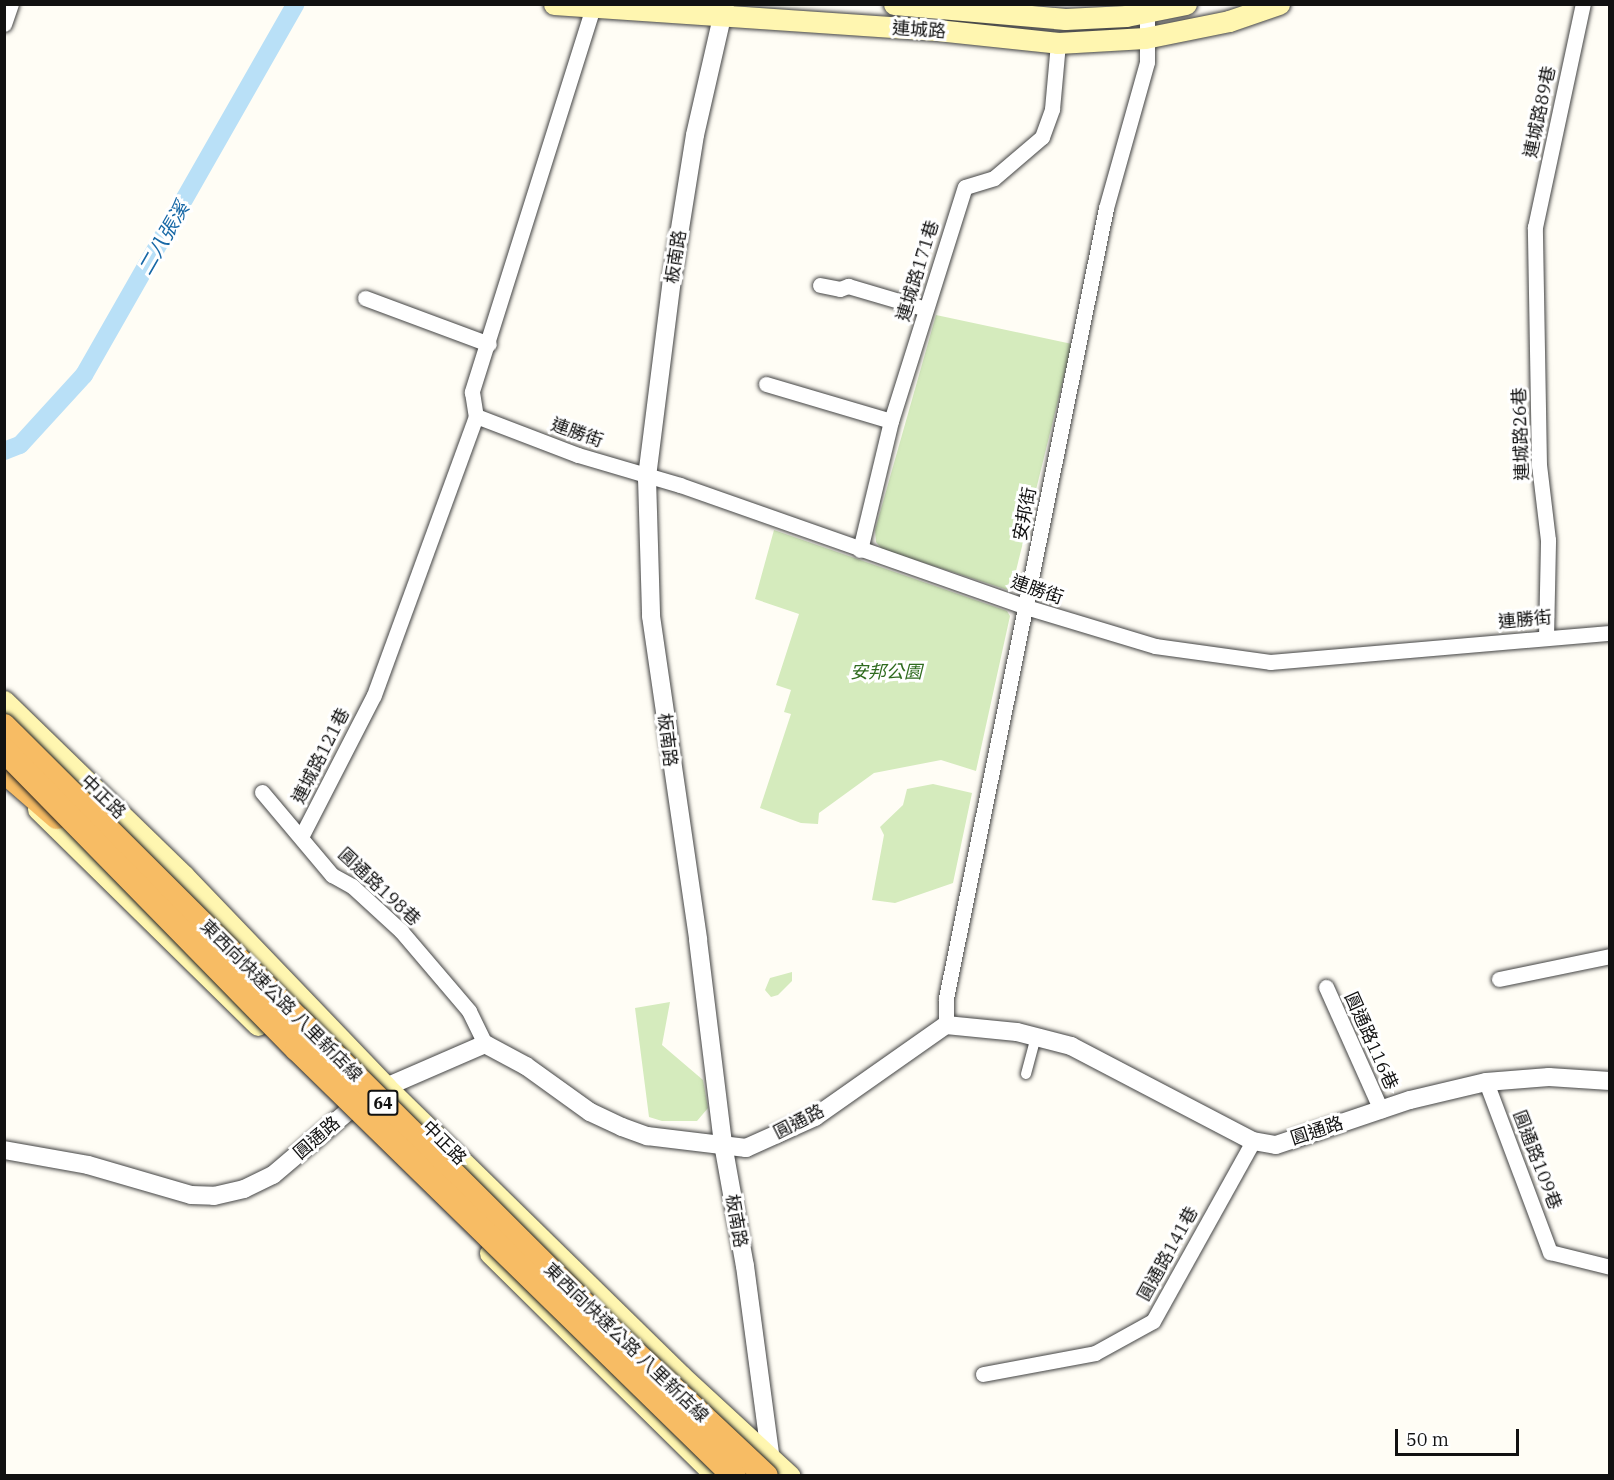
<!DOCTYPE html>
<meta charset="utf-8">
<style>
body{margin:0}
#map{position:relative;width:1614px;height:1480px;overflow:hidden;background:#fffdf5;font-family:"IBM Plex Serif","Noto Sans TC",serif}
div>[style]{position:absolute}
.green>*{inset:0;background:#d5ebbd}
.canal>*{height:18px;margin:-9px;padding:0 9px;transform-origin:9px;border-radius:9px;background:#b9e0f7}
.roads{filter:drop-shadow(0 0 2px #444) drop-shadow(0 0 2px #444)}
.pedestrian>*{height:10px;margin:-5px;padding:0 5px;transform-origin:5px;border-radius:5px;background:#fff}
.minor>*{height:15px;margin:-7.5px;padding:0 7.5px;transform-origin:7.5px;border-radius:7.5px;background:#fff}
.tertiary>*{height:18px;margin:-9px;padding:0 9px;transform-origin:9px;border-radius:9px;background:#fff}
.secondary>*{height:21px;margin:-10.5px;padding:0 10.5px;transform-origin:10.5px;border-radius:10.5px;background:#fff6b0}
.trunk>*{height:24px;margin:-12px;padding:0 12px;transform-origin:12px;border-radius:12px;background:#f7bc64}
.bridges{filter:drop-shadow(0 0 2px #222) drop-shadow(0 0 2px #222)}
.trunk-bridge>*{height:24px;margin:-12px;padding:0 12px;transform-origin:12px;border-radius:12px;background:#f7bc64}
span{translate:-50% -50%;white-space:nowrap;text-align:center;line-height:1.15;-webkit-text-stroke:6px #fff;paint-order:stroke}
.shield-label span{padding:2px 4px;background:#fff;border:2px solid;border-radius:4px;-webkit-text-stroke-width:0}
.shield-label{font-size:16px;color:#111;font-weight:700}
.street-label{font-size:18px;color:#111}
.park-label{font-size:18px;color:#2f6b1f;font-style:italic}
.water-label{font-size:20px;color:#1768a6;font-style:italic}
.frame{position:absolute;inset:0;border:6px solid #111;pointer-events:none}
.scale{position:absolute;left:1395px;top:1429px;width:124px;height:27px;box-sizing:border-box;border:3px solid #111;border-top:0;padding-left:8px;font-size:18px;line-height:21px;white-space:nowrap;color:#111;-webkit-text-stroke:4px #fff;paint-order:stroke}
</style>
<div id="map">
<div class="green">
<i style="clip-path:polygon(936px 315px,1072px 344px,1011px 591px,882px 549px,876px 542px,875px 530px)"></i>
<i style="clip-path:polygon(774px 530px,1007px 611px,1010px 616px,976px 771px,941px 760px,874px 773px,819px 813px,818px 824px,801px 823px,760px 808px,791px 714px,784px 712px,791px 690px,776px 685px,799px 614px,755px 599px)"></i>
<i style="clip-path:polygon(933px 784px,972px 793px,953px 883px,895px 903px,872px 900px,884px 835px,880px 827px,903px 805px,907px 789px)"></i>
<i style="clip-path:polygon(792px 972px,792px 981px,778px 995px,771px 997px,765px 990px,770px 978px)"></i>
<i style="clip-path:polygon(670px 1002px,662px 1045px,703px 1080px,708px 1108px,697px 1121px,662px 1121px,649px 1117px,635px 1008px)"></i>
</div>
<div class="canal">
<i style="left:4px;top:451px;width:17px;rotate:-21deg"></i>
<i style="left:20px;top:445px;width:95px;rotate:-47.6deg"></i>
<i style="left:84px;top:375px;width:427px;rotate:-60.3deg"></i>
</div>
<div class="roads">
<div class="pedestrian">
<i style="left:1026px;top:1074px;width:39px;rotate:-75deg"></i>
</div>
<div class="minor">
<i style="left:594px;top:4px;width:407px;rotate:107.5deg"></i>
<i style="left:472px;top:392px;width:24px;rotate:81deg"></i>
<i style="left:476px;top:416px;width:109px;rotate:20.9deg"></i>
<i style="left:578px;top:455px;width:106px;rotate:16.4deg"></i>
<i style="left:680px;top:485px;width:367px;rotate:19.4deg"></i>
<i style="left:1026px;top:607px;width:135px;rotate:16.8deg"></i>
<i style="left:1155px;top:646px;width:116px;rotate:7.9deg"></i>
<i style="left:1270px;top:662px;width:341px;rotate:-4.9deg"></i>
<i style="left:4px;top:24px;width:21px;rotate:-71deg"></i>
<i style="left:820px;top:285px;width:20px;rotate:11deg"></i>
<i style="left:840px;top:289px;width:9px;rotate:-21deg"></i>
<i style="left:848px;top:286px;width:81px;rotate:16.4deg"></i>
<i style="left:365px;top:298px;width:132px;rotate:20.4deg"></i>
<i style="left:766px;top:384px;width:130px;rotate:16.5deg"></i>
<i style="left:860px;top:550px;width:133px;rotate:-76.5deg"></i>
<i style="left:891px;top:421px;width:245px;rotate:-72.5deg"></i>
<i style="left:965px;top:187px;width:30px;rotate:-17deg"></i>
<i style="left:994px;top:178px;width:63px;rotate:-40.5deg"></i>
<i style="left:1042px;top:137px;width:30px;rotate:-70deg"></i>
<i style="left:1052px;top:109px;width:66px;rotate:-84.8deg"></i>
<i style="left:1546px;top:638px;width:98px;rotate:-88.8deg"></i>
<i style="left:1548px;top:540px;width:76px;rotate:-96.8deg"></i>
<i style="left:1539px;top:465px;width:238px;rotate:-91deg"></i>
<i style="left:1535px;top:227px;width:228px;rotate:-77.9deg"></i>
<i style="left:262px;top:792px;width:109px;rotate:49.9deg"></i>
<i style="left:332px;top:875px;width:23px;rotate:29deg"></i>
<i style="left:352px;top:886px;width:67px;rotate:42.6deg"></i>
<i style="left:401px;top:931px;width:105px;rotate:49.6deg"></i>
<i style="left:469px;top:1011px;width:37px;rotate:64deg"></i>
<i style="left:302px;top:835px;width:157px;rotate:-62.8deg"></i>
<i style="left:374px;top:695px;width:297px;rotate:-69.9deg"></i>
<i style="left:1499px;top:979px;width:113px;rotate:-11.7deg"></i>
<i style="left:1326px;top:987px;width:135px;rotate:65.9deg"></i>
<i style="left:946px;top:1025px;width:27px;rotate:-90deg"></i>
<i style="left:946px;top:998px;width:806px;rotate:-78.55deg"></i>
<i style="left:1106px;top:208px;width:152px;rotate:-74.3deg"></i>
<i style="left:1147px;top:62px;width:49px;rotate:-90deg"></i>
<i style="left:1486px;top:1082px;width:182px;rotate:69.4deg"></i>
<i style="left:1550px;top:1252px;width:62px;rotate:14deg"></i>
<i style="left:983px;top:1374px;width:114px;rotate:-10.6deg"></i>
<i style="left:1095px;top:1353px;width:66px;rotate:-28.9deg"></i>
<i style="left:1153px;top:1321px;width:206px;rotate:-60.9deg"></i>
</div>
<div class="tertiary">
<i style="left:725px;top:4px;width:134px;rotate:102.9deg"></i>
<i style="left:695px;top:135px;width:146px;rotate:99.1deg"></i>
<i style="left:672px;top:279px;width:201px;rotate:97.2deg"></i>
<i style="left:647px;top:478px;width:138px;rotate:88.3deg"></i>
<i style="left:651px;top:616px;width:327px;rotate:81.7deg"></i>
<i style="left:698px;top:940px;width:206px;rotate:83deg"></i>
<i style="left:723px;top:1144px;width:124px;rotate:79.8deg"></i>
<i style="left:745px;top:1266px;width:204px;rotate:82.4deg"></i>
<i style="left:4px;top:1150px;width:85px;rotate:10.1deg"></i>
<i style="left:88px;top:1165px;width:107px;rotate:16.2deg"></i>
<i style="left:191px;top:1195px;width:23px;rotate:2deg"></i>
<i style="left:214px;top:1196px;width:31px;rotate:-13deg"></i>
<i style="left:244px;top:1189px;width:32px;rotate:-26deg"></i>
<i style="left:273px;top:1175px;width:96px;rotate:-40.3deg"></i>
<i style="left:346px;top:1113px;width:48px;rotate:-33deg"></i>
<i style="left:386px;top:1087px;width:108px;rotate:-23.5deg"></i>
<i style="left:485px;top:1044px;width:47px;rotate:28.2deg"></i>
<i style="left:526px;top:1066px;width:79px;rotate:35.7deg"></i>
<i style="left:590px;top:1112px;width:35px;rotate:25deg"></i>
<i style="left:622px;top:1127px;width:27px;rotate:20deg"></i>
<i style="left:647px;top:1136px;width:100px;rotate:6.9deg"></i>
<i style="left:746px;top:1148px;width:76px;rotate:-24.2deg"></i>
<i style="left:815px;top:1117px;width:160px;rotate:-35.1deg"></i>
<i style="left:946px;top:1025px;width:71px;rotate:5.6deg"></i>
<i style="left:1017px;top:1032px;width:56px;rotate:14.5deg"></i>
<i style="left:1071px;top:1046px;width:205px;rotate:27.6deg"></i>
<i style="left:1253px;top:1141px;width:23px;rotate:10deg"></i>
<i style="left:1276px;top:1145px;width:141px;rotate:-18.6deg"></i>
<i style="left:1410px;top:1100px;width:78px;rotate:-13.3deg"></i>
<i style="left:1486px;top:1082px;width:63px;rotate:-4.5deg"></i>
<i style="left:1549px;top:1077px;width:61px;rotate:3.8deg"></i>
</div>
<div class="secondary">
<i style="left:554px;top:4px;width:384px;rotate:3.9deg"></i>
<i style="left:937px;top:30px;width:122px;rotate:6.1deg"></i>
<i style="left:1058px;top:43px;width:87px;rotate:-3.3deg"></i>
<i style="left:1145px;top:38px;width:86px;rotate:-11.4deg"></i>
<i style="left:1229px;top:21px;width:53px;rotate:-18.8deg"></i>
<i style="left:894px;top:4px;width:172px;rotate:5deg"></i>
<i style="left:1065px;top:19px;width:61px;rotate:-2.8deg"></i>
<i style="left:1126px;top:16px;width:61px;rotate:-11.3deg"></i>
<i style="left:4px;top:701px;width:250px;rotate:44.2deg"></i>
<i style="left:183px;top:875px;width:294px;rotate:46.2deg"></i>
<i style="left:386px;top:1087px;width:412px;rotate:44.4deg"></i>
<i style="left:680px;top:1375px;width:149px;rotate:42.6deg"></i>
<i style="left:38px;top:809px;width:308px;rotate:44.5deg"></i>
<i style="left:490px;top:1253px;width:317px;rotate:44.6deg"></i>
</div>
<div class="trunk">
<i style="left:4px;top:771px;width:70px;rotate:41deg"></i>
</div>
</div>
<div class="bridges">
<div class="trunk-bridge">
<i style="left:4px;top:726px;width:843px;rotate:44.9deg"></i>
<i style="left:601px;top:1321px;width:226px;rotate:43.2deg"></i>
<i style="left:4px;top:750px;width:419px;rotate:45.6deg"></i>
<i style="left:297px;top:1049px;width:611px;rotate:44.34deg"></i>
</div>
</div>
<div class="shield-label">
<span style="left:383px;top:1103px">64</span>
</div>
<div class="street-label">
<span style="left:919px;top:30px;rotate:4deg">連城路</span>
<span style="left:1540px;top:112px;rotate:-78deg">連城路89巷</span>
<span style="left:676px;top:257px;rotate:-81deg">板南路</span>
<span style="left:918px;top:271px;rotate:-73deg">連城路171巷</span>
<span style="left:577px;top:433px;rotate:20deg">連勝街</span>
<span style="left:1521px;top:434px;rotate:-92deg">連城路26巷</span>
<span style="left:1025px;top:514px;rotate:-79deg">安邦街</span>
<span style="left:1037px;top:590px;rotate:19deg">連勝街</span>
<span style="left:1525px;top:620px;rotate:-5deg">連勝街</span>
<span style="left:667px;top:740px;rotate:83deg">板南路</span>
<span style="left:321px;top:756px;rotate:-63deg">連城路121巷</span>
<span style="left:103px;top:797px;rotate:44deg">中正路</span>
<span style="left:379px;top:887px;rotate:43deg">圓通路198巷</span>
<span style="left:281px;top:1001px;rotate:45deg">東西向快速公路 八里新店線</span>
<span style="left:1371px;top:1041px;rotate:66deg">圓通路116巷</span>
<span style="left:799px;top:1122px;rotate:-27deg">圓通路</span>
<span style="left:1317px;top:1131px;rotate:-18deg">圓通路</span>
<span style="left:317px;top:1138px;rotate:-41deg">圓通路</span>
<span style="left:444px;top:1143px;rotate:45deg">中正路</span>
<span style="left:1537px;top:1160px;rotate:69deg">圓通路109巷</span>
<span style="left:736px;top:1221px;rotate:80deg">板南路</span>
<span style="left:1168px;top:1254px;rotate:-61deg">圓通路141巷</span>
<span style="left:626px;top:1343px;rotate:44deg">東西向快速公路 八里新店線</span>
</div>
<div class="park-label">
<span style="left:886px;top:672px">安邦公園</span>
</div>
<div class="water-label">
<span style="left:163px;top:238px;rotate:-60deg">二八張溪</span>
</div>
<div class="frame"></div>
<div class="scale">50 m</div>
</div>
